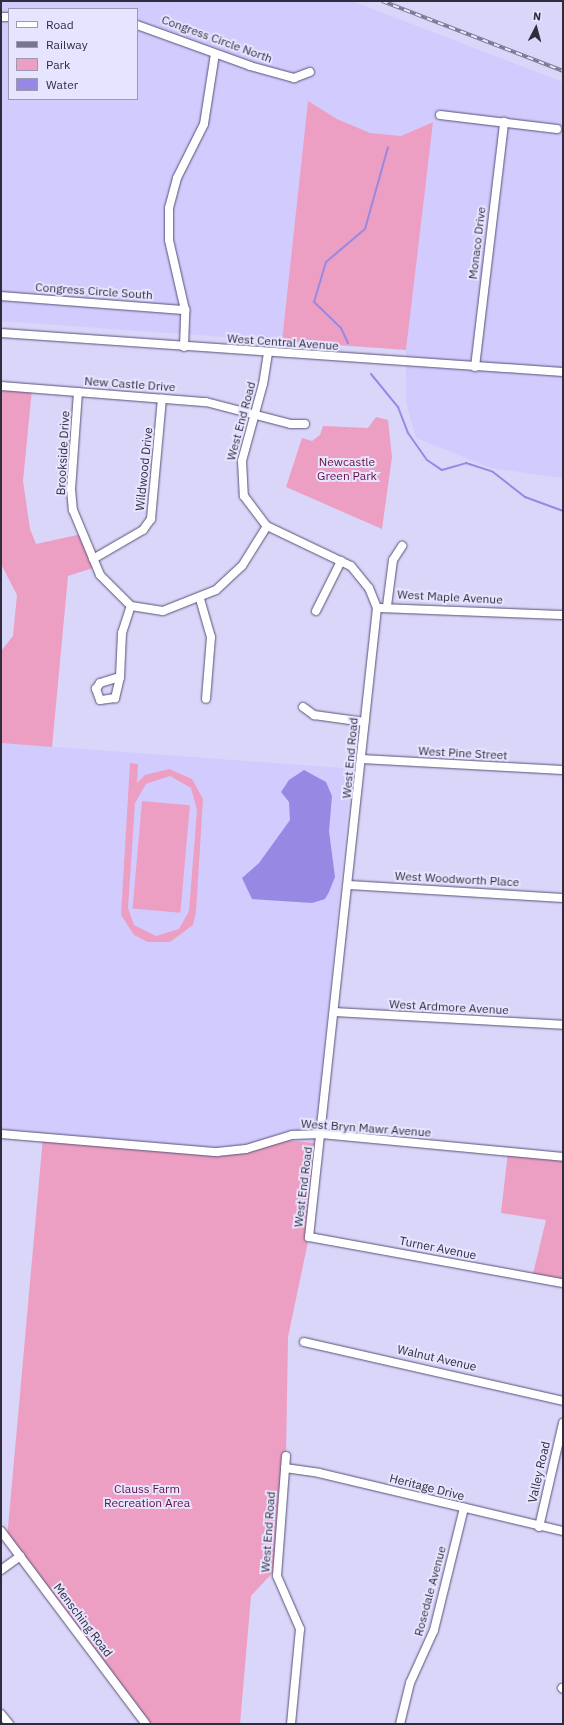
<!DOCTYPE html>
<style>
body{margin:0}
#map{position:relative;width:564px;height:1725px;overflow:hidden;background:#d9d6f9;font-family:"IBM Plex Sans",sans-serif}
div>[style]{position:absolute}
.built>*{inset:0;background:#d1cbfe}
.green>*{inset:0;background:#ed9ec3;transform-origin:0 0}
.water>*{inset:0;background:#9789e3}
.stream>*{height:2px;margin:-1px;padding:0 1px;transform-origin:1px;border-radius:1px;background:#9789e3}
.roads{filter:drop-shadow(0 0 1px #575277) drop-shadow(0 0 1px #575277)}
.minor>*{height:8px;margin:-4px;padding:0 4px;transform-origin:4px;border-radius:4px;background:#fff}
.rail>*{height:3.5px;margin-top:-1.75px;transform-origin:0;background:repeating-linear-gradient(90deg,#e6e4fe 0 6px,#78768f 0 12px);box-sizing:border-box;border-block:1px solid #78768f}
span{translate:-50% -50%;white-space:nowrap;text-align:center;line-height:1.15;-webkit-text-stroke:4px #e6e4fe;paint-order:stroke}
.street-label{font-size:12px;color:#2e2c3d}
.park-label{font-size:12px;color:#661043}
.frame{position:absolute;inset:0;border:2px solid #2e2c3d;pointer-events:none}
.legend{position:absolute;left:8px;top:8px;width:130px;height:92px;box-sizing:border-box;background:#e6e4fe;border:1px solid #9c9ab1;margin:0;padding:5px 7px;list-style:none;font-size:12px;color:#2e2c3d}
.legend li{display:flex;align-items:center;gap:8px;height:20px}
.legend b{width:20px;border:1px solid #9c9ab1}
.north{position:absolute;left:516px;top:8px;width:40px;height:40px;-webkit-text-stroke:3px #e6e4fe;paint-order:stroke;rotate:6deg;font-size:11px;font-weight:700;line-height:16px;text-align:center;color:#2e2c3d}
.north::after{content:'';display:block;margin:auto;width:14px;height:18px;background:#2e2c3d;clip-path:polygon(50% 0,100% 100%,50% 72%,0 100%)}
</style>
<div id="map">
<div class="built">
<i style="clip-path:polygon(evenodd,1px 1px,352px 1px,563px 82px,563px 478px,491px 468px,416px 438px,406px 402px,406px 350px,432px 122px,401px 136px,370px 133px,337px 119px,308px 101px,282px 341px,1px 321px,1px 1px,9px 9px,137px 9px,137px 99px,9px 99px,9px 9px)"></i>
<i style="clip-path:polygon(1px 743px,343px 768px,352px 765px,315px 1143px,307px 1141px,217px 1152px,1px 1134px)"></i>
</div>
<div class="green">
<i style="clip-path:polygon(308px 101px,337px 119px,370px 133px,401px 136px,433px 122px,406px 350px,282px 341px)"></i>
<i style="clip-path:polygon(1px 386px,32px 389px,23px 481px,30px 529px,36px 544px,82px 534px,96px 567px,68px 576px,52px 747px,1px 743px,1px 651px,13px 636px,17px 595px,1px 564px)"></i>
<i style="clip-path:polygon(376px 417px,388px 420px,392px 457px,382px 529px,286px 487px,302px 438px,312px 441px,320px 435px,323px 426px,368px 428px)"></i>
<i style="clip-path:polygon(evenodd,130px 763px,138px 764px,137px 783px,145px 775px,169px 769px,192px 779px,203px 799px,196px 912px,193px 925px,170px 942px,148px 942px,134px 935px,121px 915px,130px 763px,170px 776px,191px 788px,197px 810px,189px 911px,179px 929px,156px 936px,134px 925px,128px 908px,135px 803px,146px 784px,170px 776px)"></i>
<i style="left:142px;top:801px;width:48px;height:108px;rotate:5deg"></i>
<i style="clip-path:polygon(43px 1137px,217px 1152px,275px 1139px,315px 1143px,309px 1237px,288px 1337px,286px 1456px,277px 1568px,251px 1596px,240px 1724px,144px 1724px,7px 1539px)"></i>
<i style="clip-path:polygon(508px 1152px,563px 1157px,563px 1283px,532px 1278px,546px 1220px,501px 1213px)"></i>
</div>
<div class="water">
<i style="clip-path:polygon(304px 770px,326px 782px,332px 796px,329px 831px,335px 877px,329px 892px,325px 899px,312px 903px,252px 899px,242px 878px,259px 863px,290px 820px,289px 802px,281px 792px,289px 780px)"></i>
</div>
<div class="stream">
<i style="left:348px;top:343px;width:17px;rotate:-115deg"></i>
<i style="left:341px;top:328px;width:37px;rotate:-136deg"></i>
<i style="left:314px;top:302px;width:42px;rotate:-73.3deg"></i>
<i style="left:326px;top:262px;width:51px;rotate:-40.2deg"></i>
<i style="left:365px;top:229px;width:85px;rotate:-74.3deg"></i>
<i style="left:371px;top:374px;width:43px;rotate:50.7deg"></i>
<i style="left:398px;top:407px;width:28px;rotate:69deg"></i>
<i style="left:408px;top:433px;width:33px;rotate:55deg"></i>
<i style="left:427px;top:460px;width:18px;rotate:34deg"></i>
<i style="left:442px;top:470px;width:25px;rotate:-16deg"></i>
<i style="left:466px;top:463px;width:28px;rotate:18deg"></i>
<i style="left:493px;top:472px;width:41px;rotate:38deg"></i>
<i style="left:525px;top:497px;width:40px;rotate:20.2deg"></i>
</div>
<div class="roads">
<div class="minor">
<i style="left:1px;top:17px;width:8px"></i>
<i style="left:137px;top:25px;width:120px;rotate:19.9deg"></i>
<i style="left:250px;top:66px;width:46px;rotate:15.3deg"></i>
<i style="left:294px;top:78px;width:17px;rotate:-21deg"></i>
<i style="left:440px;top:115px;width:118px;rotate:6.8deg"></i>
<i style="left:1px;top:296px;width:185px;rotate:4.4deg"></i>
<i style="left:1px;top:333px;width:563px;rotate:3.97deg"></i>
<i style="left:184px;top:347px;width:37px;rotate:-88deg"></i>
<i style="left:185px;top:310px;width:72px;rotate:-102.9deg"></i>
<i style="left:169px;top:240px;width:32px;rotate:-90deg"></i>
<i style="left:169px;top:208px;width:31px;rotate:-75deg"></i>
<i style="left:177px;top:178px;width:60px;rotate:-63.4deg"></i>
<i style="left:204px;top:124px;width:71px;rotate:-81.1deg"></i>
<i style="left:268px;top:353px;width:31px;rotate:99deg"></i>
<i style="left:263px;top:384px;width:80px;rotate:105.3deg"></i>
<i style="left:242px;top:461px;width:35px;rotate:87deg"></i>
<i style="left:244px;top:496px;width:38px;rotate:53deg"></i>
<i style="left:267px;top:526px;width:93px;rotate:25.5deg"></i>
<i style="left:351px;top:566px;width:28px;rotate:51deg"></i>
<i style="left:369px;top:588px;width:22px;rotate:68deg"></i>
<i style="left:377px;top:608px;width:633px;rotate:96.17deg"></i>
<i style="left:309px;top:1237px;width:258px;rotate:10.3deg"></i>
<i style="left:475px;top:367px;width:247px;rotate:-83.2deg"></i>
<i style="left:1px;top:386px;width:206px;rotate:4.5deg"></i>
<i style="left:206px;top:402px;width:88px;rotate:14.5deg"></i>
<i style="left:291px;top:424px;width:14px"></i>
<i style="left:78px;top:392px;width:97px;rotate:94.1deg"></i>
<i style="left:71px;top:489px;width:21px;rotate:85deg"></i>
<i style="left:73px;top:510px;width:70px;rotate:67.4deg"></i>
<i style="left:100px;top:575px;width:44px;rotate:45deg"></i>
<i style="left:131px;top:606px;width:32px;rotate:9deg"></i>
<i style="left:163px;top:611px;width:57px;rotate:-21.6deg"></i>
<i style="left:216px;top:590px;width:35px;rotate:-43deg"></i>
<i style="left:242px;top:566px;width:47px;rotate:-58deg"></i>
<i style="left:93px;top:559px;width:58px;rotate:-30.1deg"></i>
<i style="left:143px;top:530px;width:14px;rotate:-54deg"></i>
<i style="left:151px;top:519px;width:121px;rotate:-84.8deg"></i>
<i style="left:200px;top:599px;width:40px;rotate:74deg"></i>
<i style="left:211px;top:637px;width:62px;rotate:94.6deg"></i>
<i style="left:387px;top:606px;width:46px;rotate:-82.6deg"></i>
<i style="left:393px;top:560px;width:17px;rotate:-57deg"></i>
<i style="left:377px;top:608px;width:186px;rotate:2.2deg"></i>
<i style="left:316px;top:611px;width:56px;rotate:-63.4deg"></i>
<i style="left:120px;top:677px;width:22px;rotate:103deg"></i>
<i style="left:115px;top:698px;width:15px;rotate:172deg"></i>
<i style="left:100px;top:700px;width:12px;rotate:-110deg"></i>
<i style="left:96px;top:689px;width:7px;rotate:-56deg"></i>
<i style="left:100px;top:683px;width:21px;rotate:-17deg"></i>
<i style="left:120px;top:677px;width:44px;rotate:-87.4deg"></i>
<i style="left:122px;top:633px;width:28px;rotate:-72deg"></i>
<i style="left:303px;top:707px;width:14px;rotate:36deg"></i>
<i style="left:314px;top:715px;width:51px;rotate:7.8deg"></i>
<i style="left:361px;top:759px;width:202px;rotate:3.1deg"></i>
<i style="left:349px;top:885px;width:214px;rotate:3.5deg"></i>
<i style="left:334px;top:1012px;width:229px;rotate:3.2deg"></i>
<i style="left:1px;top:1134px;width:217px;rotate:4.8deg"></i>
<i style="left:217px;top:1152px;width:29px;rotate:-6deg"></i>
<i style="left:246px;top:1149px;width:48px;rotate:-16.9deg"></i>
<i style="left:292px;top:1135px;width:29px;rotate:-2deg"></i>
<i style="left:321px;top:1134px;width:243px;rotate:5.4deg"></i>
<i style="left:304px;top:1342px;width:266px;rotate:12.8deg"></i>
<i style="left:286px;top:1456px;width:120px;rotate:94.3deg"></i>
<i style="left:277px;top:1576px;width:58px;rotate:66.5deg"></i>
<i style="left:300px;top:1629px;width:95px;rotate:95.4deg"></i>
<i style="left:285px;top:1468px;width:34px;rotate:8deg"></i>
<i style="left:319px;top:1473px;width:251px;rotate:13.4deg"></i>
<i style="left:539px;top:1527px;width:107px;rotate:-77deg"></i>
<i style="left:1px;top:1531px;width:241px;rotate:53.1deg"></i>
<i style="left:1px;top:1570px;width:24px;rotate:-36deg"></i>
<i style="left:562px;top:1688px;width:1px;rotate:45deg"></i>
<i style="left:1px;top:1714px;width:13px;rotate:51deg"></i>
<i style="left:400px;top:1724px;width:42px;rotate:-76.3deg"></i>
<i style="left:410px;top:1683px;width:58px;rotate:-65.6deg"></i>
<i style="left:434px;top:1630px;width:126px;rotate:-76.2deg"></i>
</div>
</div>
<div class="rail">
<i style="left:382px;top:1px;width:194px;rotate:21.1deg"></i>
</div>
<div class="street-label">
<span style="left:217px;top:39px;rotate:20deg">Congress Circle North</span>
<span style="left:477px;top:243px;rotate:-83deg">Monaco Drive</span>
<span style="left:94px;top:291px;rotate:4deg">Congress Circle South</span>
<span style="left:283px;top:342px;rotate:4deg">West Central Avenue</span>
<span style="left:130px;top:384px;rotate:4deg">New Castle Drive</span>
<span style="left:241px;top:421px;rotate:-75deg">West End Road</span>
<span style="left:63px;top:453px;rotate:-87deg">Brookside Drive</span>
<span style="left:144px;top:469px;rotate:-84deg">Wildwood Drive</span>
<span style="left:450px;top:597px;rotate:3deg">West Maple Avenue</span>
<span style="left:463px;top:753px;rotate:3deg">West Pine Street</span>
<span style="left:350px;top:758px;rotate:-85deg">West End Road</span>
<span style="left:457px;top:879px;rotate:3deg">West Woodworth Place</span>
<span style="left:449px;top:1007px;rotate:3deg">West Ardmore Avenue</span>
<span style="left:366px;top:1128px;rotate:4deg">West Bryn Mawr Avenue</span>
<span style="left:303px;top:1187px;rotate:-83deg">West End Road</span>
<span style="left:438px;top:1248px;rotate:11deg">Turner Avenue</span>
<span style="left:437px;top:1358px;rotate:13deg">Walnut Avenue</span>
<span style="left:539px;top:1472px;rotate:-77deg">Valley Road</span>
<span style="left:427px;top:1487px;rotate:14deg">Heritage Drive</span>
<span style="left:268px;top:1532px;rotate:-86deg">West End Road</span>
<span style="left:430px;top:1591px;rotate:-75deg">Rosedale Avenue</span>
<span style="left:83px;top:1620px;rotate:53deg">Mensching Road</span>
</div>
<div class="park-label">
<span style="left:347px;top:469px">Newcastle<br>Green Park</span>
<span style="left:147px;top:1496px">Clauss Farm<br>Recreation Area</span>
</div>
<div class="frame"></div>
<ul class="legend">
<li><b style="height:5px;background:#fff"></b>Road</li>
<li><b style="height:5px;background:#78768f"></b>Railway</li>
<li><b style="height:11px;background:#ed9ec3"></b>Park</li>
<li><b style="height:11px;background:#9789e3"></b>Water</li>
</ul>
<div class="north">N</div>
</div>
